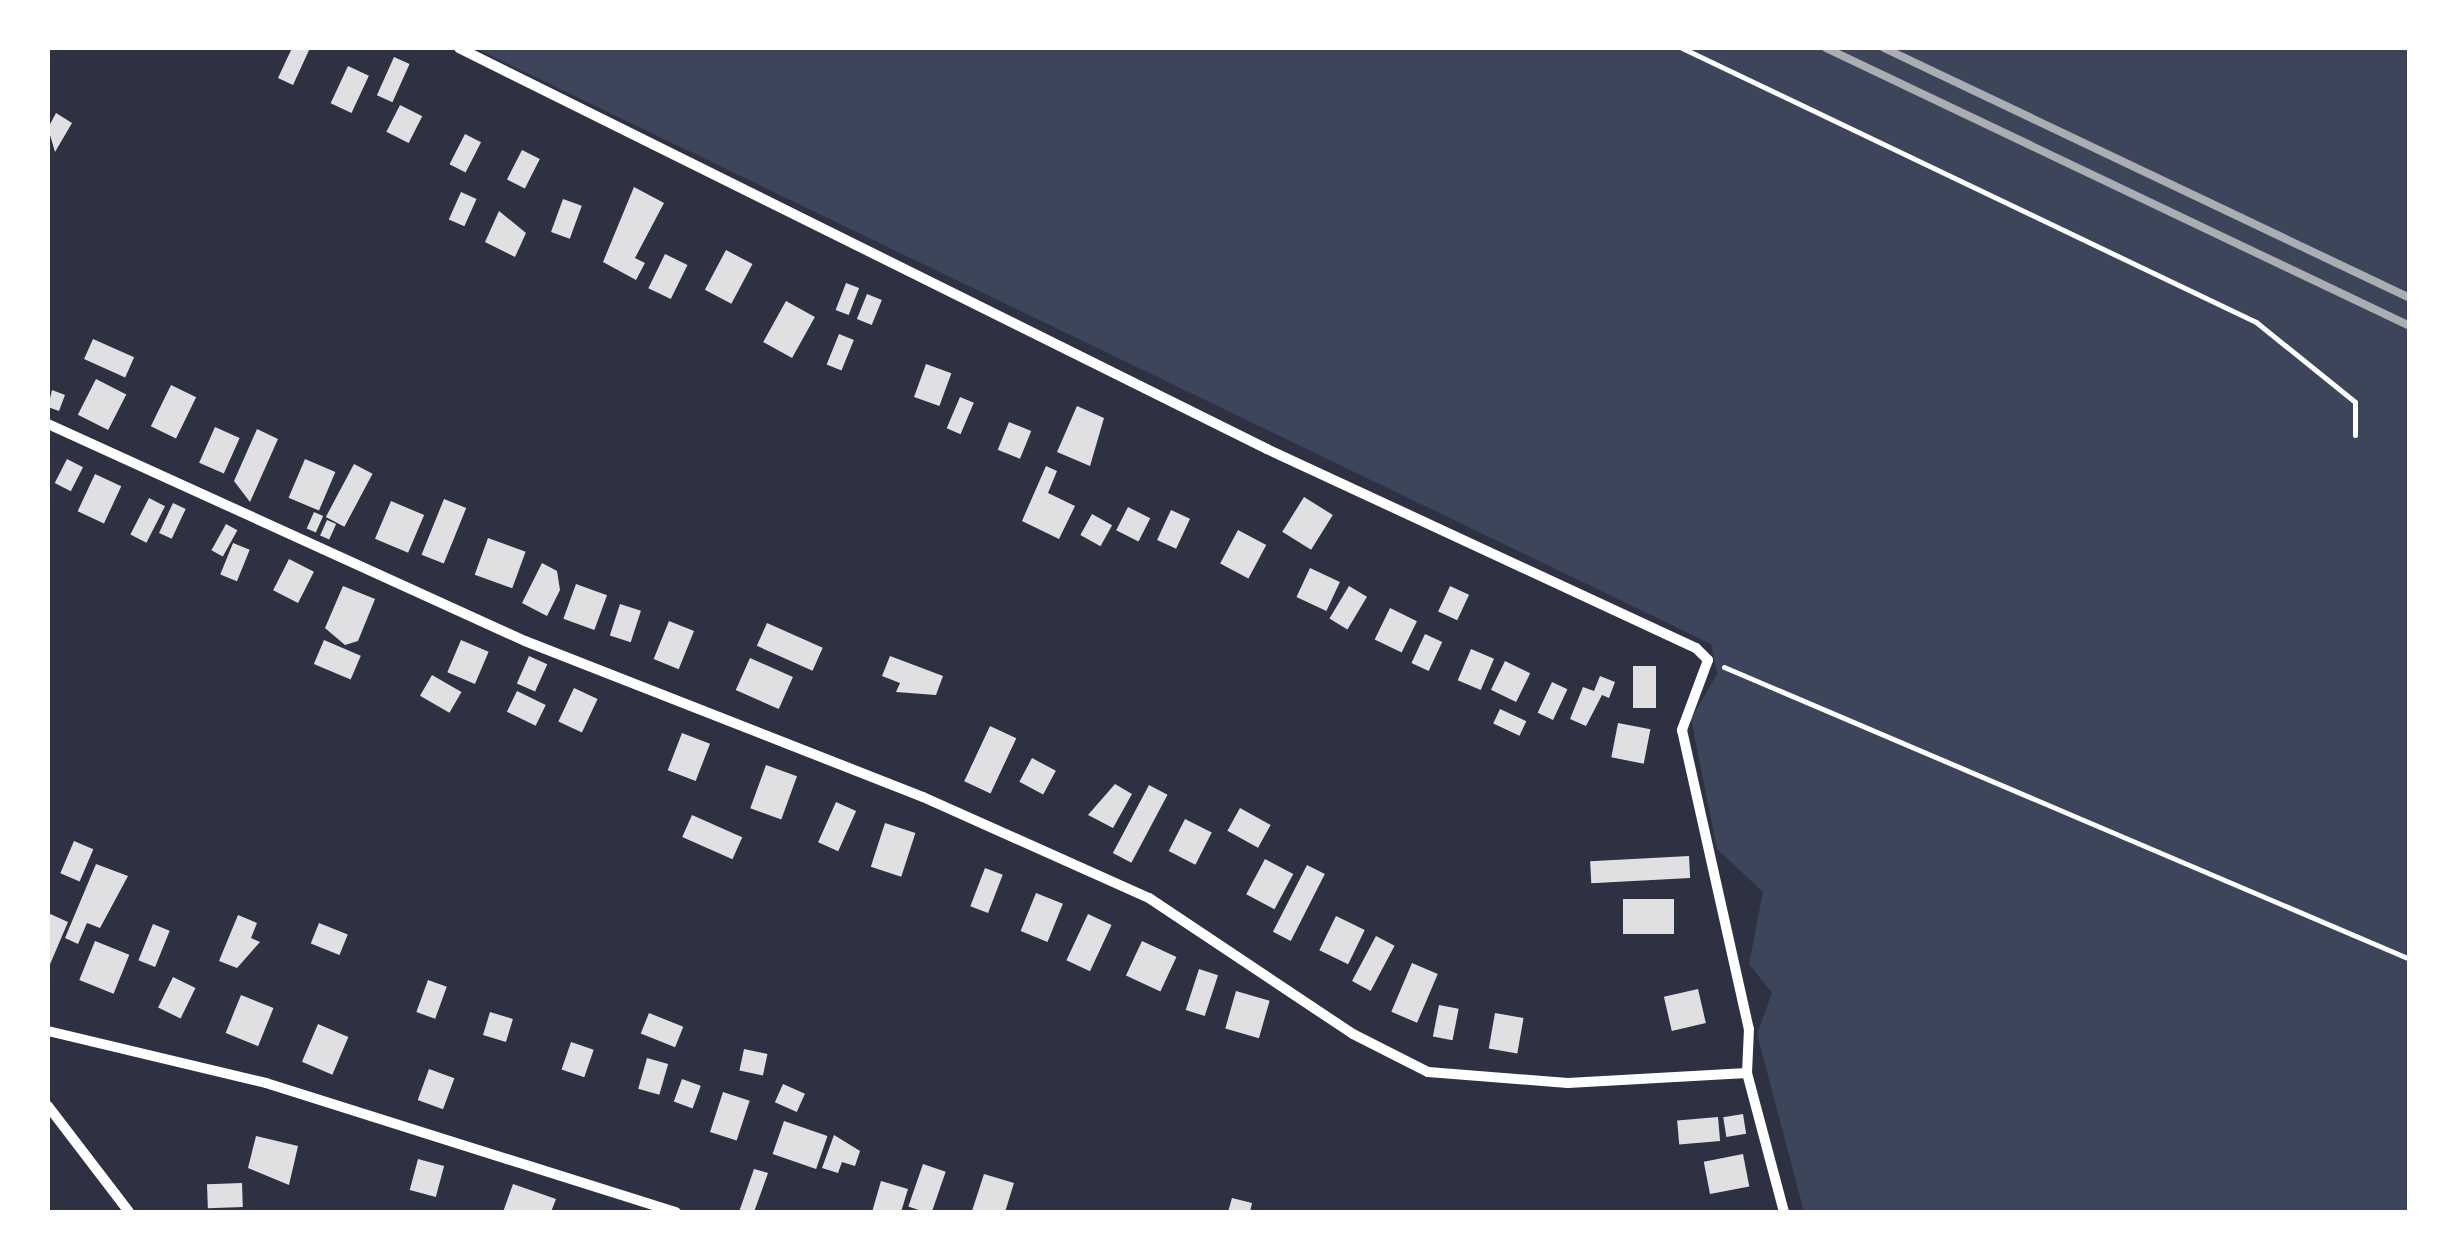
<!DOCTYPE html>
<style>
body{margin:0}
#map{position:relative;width:2457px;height:1260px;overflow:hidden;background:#2d3142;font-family:Inter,sans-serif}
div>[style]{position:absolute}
.green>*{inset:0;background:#3c4559}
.building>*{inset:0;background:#e0e0e3;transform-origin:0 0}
.path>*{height:5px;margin:-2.5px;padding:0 2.5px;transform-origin:2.5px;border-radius:2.5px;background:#fff}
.minor>*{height:10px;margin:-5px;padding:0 5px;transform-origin:5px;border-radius:5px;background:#fff}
.rail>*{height:8px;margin:-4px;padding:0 4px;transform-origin:4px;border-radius:4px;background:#abadb3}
span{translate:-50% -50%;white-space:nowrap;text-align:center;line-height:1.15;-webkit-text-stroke:8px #fff;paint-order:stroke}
.frame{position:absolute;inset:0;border:50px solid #fff;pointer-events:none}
</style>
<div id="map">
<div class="green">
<i style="clip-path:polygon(475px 48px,2409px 48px,2409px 1212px,1804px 1212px,1757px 1034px,1772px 993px,1749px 964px,1763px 892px,1717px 849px,1691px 719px,1717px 674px,1711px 644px)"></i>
</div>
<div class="building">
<i style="clip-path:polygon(292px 48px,310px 48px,293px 85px,278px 78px)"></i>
<i style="left:394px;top:57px;width:17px;height:42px;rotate:24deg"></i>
<i style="left:348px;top:66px;width:23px;height:41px;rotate:25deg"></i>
<i style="left:400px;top:105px;width:25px;height:30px;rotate:27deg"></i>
<i style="clip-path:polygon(56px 113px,72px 123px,55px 152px,48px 128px)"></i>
<i style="left:465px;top:134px;width:18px;height:34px;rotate:27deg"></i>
<i style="left:522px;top:150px;width:20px;height:33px;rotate:27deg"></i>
<i style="clip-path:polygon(634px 187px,664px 203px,635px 258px,645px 263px,636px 280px,603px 262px)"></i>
<i style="left:461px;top:192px;width:17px;height:30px;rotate:24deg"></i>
<i style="left:563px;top:199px;width:20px;height:35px;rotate:20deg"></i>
<i style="clip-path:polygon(499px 211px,526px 233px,515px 257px,485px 242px)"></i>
<i style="left:726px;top:250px;width:30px;height:45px;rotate:28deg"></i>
<i style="left:665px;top:254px;width:25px;height:38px;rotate:26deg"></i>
<i style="left:846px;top:283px;width:14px;height:29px;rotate:21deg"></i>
<i style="left:867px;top:294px;width:16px;height:27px;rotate:22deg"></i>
<i style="left:786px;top:301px;width:33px;height:47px;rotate:29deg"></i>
<i style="left:839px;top:334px;width:16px;height:33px;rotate:22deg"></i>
<i style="left:93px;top:339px;width:45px;height:22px;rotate:24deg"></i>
<i style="left:926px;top:364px;width:27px;height:35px;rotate:20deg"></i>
<i style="left:96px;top:379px;width:34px;height:40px;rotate:27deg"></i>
<i style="left:171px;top:385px;width:28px;height:46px;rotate:26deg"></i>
<i style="clip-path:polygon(52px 390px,65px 395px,59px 411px,48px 407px)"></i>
<i style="left:960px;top:397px;width:15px;height:34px;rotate:23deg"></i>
<i style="clip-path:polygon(1077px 406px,1104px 418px,1090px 466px,1057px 452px)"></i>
<i style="left:1009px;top:422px;width:24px;height:30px;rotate:22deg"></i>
<i style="left:215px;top:427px;width:27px;height:39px;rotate:24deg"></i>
<i style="clip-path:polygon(257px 429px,278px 439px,250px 502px,234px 481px)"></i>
<i style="left:67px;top:459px;width:18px;height:27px;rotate:27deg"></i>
<i style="left:305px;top:459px;width:33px;height:42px;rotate:23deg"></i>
<i style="left:354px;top:464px;width:21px;height:60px;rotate:28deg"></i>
<i style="clip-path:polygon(1046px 466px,1057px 471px,1048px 493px,1075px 506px,1059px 539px,1022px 521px)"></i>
<i style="left:95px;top:474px;width:29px;height:41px;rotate:25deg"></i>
<i style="left:1304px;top:497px;width:34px;height:41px;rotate:32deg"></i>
<i style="left:149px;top:498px;width:18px;height:41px;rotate:27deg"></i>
<i style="left:444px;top:499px;width:24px;height:60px;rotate:22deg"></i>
<i style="left:391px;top:501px;width:36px;height:41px;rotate:23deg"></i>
<i style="left:173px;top:503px;width:14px;height:33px;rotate:25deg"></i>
<i style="left:1128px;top:507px;width:25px;height:26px;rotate:27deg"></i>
<i style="left:1171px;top:510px;width:21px;height:33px;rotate:25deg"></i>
<i style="left:314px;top:512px;width:10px;height:18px;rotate:24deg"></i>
<i style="left:1092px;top:514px;width:23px;height:24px;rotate:29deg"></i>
<i style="left:327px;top:520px;width:10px;height:17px;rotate:24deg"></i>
<i style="left:226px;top:524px;width:13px;height:30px;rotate:29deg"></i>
<i style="left:1238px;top:530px;width:32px;height:38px;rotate:28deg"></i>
<i style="left:488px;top:538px;width:40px;height:39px;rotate:20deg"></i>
<i style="left:233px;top:543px;width:18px;height:34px;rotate:22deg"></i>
<i style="left:289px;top:559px;width:28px;height:35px;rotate:27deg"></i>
<i style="clip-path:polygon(542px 563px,557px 571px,560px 590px,547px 616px,522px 603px)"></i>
<i style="left:1310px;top:568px;width:33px;height:32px;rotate:25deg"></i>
<i style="left:576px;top:584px;width:33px;height:37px;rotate:20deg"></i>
<i style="clip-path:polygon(343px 586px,375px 599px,358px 641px,345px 645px,325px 628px)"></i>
<i style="left:1349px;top:586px;width:21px;height:38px;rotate:31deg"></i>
<i style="left:1450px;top:586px;width:21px;height:28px;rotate:25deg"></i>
<i style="left:620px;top:604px;width:22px;height:33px;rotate:18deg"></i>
<i style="left:1390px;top:608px;width:30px;height:35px;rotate:26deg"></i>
<i style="left:669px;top:621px;width:27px;height:41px;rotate:22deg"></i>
<i style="left:767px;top:623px;width:61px;height:25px;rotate:24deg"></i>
<i style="left:1425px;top:634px;width:19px;height:32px;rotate:25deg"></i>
<i style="left:324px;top:640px;width:40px;height:26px;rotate:23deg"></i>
<i style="left:461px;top:640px;width:30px;height:35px;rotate:23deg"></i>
<i style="left:1471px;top:649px;width:25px;height:34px;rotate:23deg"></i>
<i style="left:529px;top:656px;width:20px;height:30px;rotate:24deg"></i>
<i style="clip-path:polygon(890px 656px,943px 676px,936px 695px,896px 692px,900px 683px,882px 676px)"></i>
<i style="left:750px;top:658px;width:47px;height:35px;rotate:24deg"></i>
<i style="left:1505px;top:661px;width:28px;height:32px;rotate:26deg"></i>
<i style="left:1633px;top:666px;width:23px;height:42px"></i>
<i style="left:432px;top:675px;width:34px;height:24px;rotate:30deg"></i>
<i style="clip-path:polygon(1600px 676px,1615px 682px,1609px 698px,1602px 695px,1586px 726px,1570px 719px,1583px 687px,1594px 691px)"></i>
<i style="left:1552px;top:682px;width:17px;height:34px;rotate:25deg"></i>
<i style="left:574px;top:688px;width:26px;height:37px;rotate:25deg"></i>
<i style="left:517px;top:691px;width:32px;height:23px;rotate:26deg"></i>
<i style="left:1500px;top:709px;width:29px;height:16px;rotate:25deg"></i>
<i style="left:1618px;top:723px;width:33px;height:35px;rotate:11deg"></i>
<i style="left:990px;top:726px;width:29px;height:61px;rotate:25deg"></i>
<i style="left:682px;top:733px;width:30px;height:40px;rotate:21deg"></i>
<i style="left:1032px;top:758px;width:27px;height:27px;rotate:28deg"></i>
<i style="left:766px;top:765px;width:33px;height:46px;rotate:20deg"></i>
<i style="clip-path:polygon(1115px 784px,1132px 794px,1113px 828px,1088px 815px)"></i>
<i style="left:1149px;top:785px;width:21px;height:77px;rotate:28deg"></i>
<i style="left:836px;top:802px;width:22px;height:44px;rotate:24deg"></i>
<i style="left:1240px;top:808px;width:35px;height:26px;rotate:29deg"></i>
<i style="left:692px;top:815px;width:55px;height:24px;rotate:24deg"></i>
<i style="left:1185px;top:819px;width:30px;height:36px;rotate:27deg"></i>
<i style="left:885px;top:823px;width:32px;height:46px;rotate:18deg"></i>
<i style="left:74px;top:841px;width:21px;height:35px;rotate:23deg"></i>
<i style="left:1689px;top:856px;width:22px;height:99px;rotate:87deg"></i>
<i style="left:1265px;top:859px;width:32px;height:40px;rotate:28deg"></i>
<i style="clip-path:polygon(96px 864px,128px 876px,100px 928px,87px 923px,78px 944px,65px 938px)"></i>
<i style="left:1307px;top:865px;width:20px;height:75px;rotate:27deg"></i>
<i style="left:985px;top:868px;width:19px;height:41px;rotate:21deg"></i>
<i style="left:1036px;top:893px;width:29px;height:41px;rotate:22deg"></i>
<i style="left:1623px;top:899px;width:51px;height:35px"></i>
<i style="clip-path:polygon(48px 913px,68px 922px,48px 969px)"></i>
<i style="left:1088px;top:914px;width:26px;height:51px;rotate:25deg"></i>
<i style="clip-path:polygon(238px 915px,257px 923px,251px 938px,260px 942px,237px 968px,219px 961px)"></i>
<i style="left:1336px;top:916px;width:32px;height:38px;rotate:26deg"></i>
<i style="left:319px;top:923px;width:31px;height:22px;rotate:22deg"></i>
<i style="left:153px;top:924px;width:18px;height:39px;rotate:22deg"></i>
<i style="left:1376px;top:936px;width:21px;height:51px;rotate:28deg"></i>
<i style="left:95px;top:941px;width:37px;height:42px;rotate:22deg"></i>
<i style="left:1142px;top:941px;width:38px;height:38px;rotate:25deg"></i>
<i style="left:1412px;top:963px;width:28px;height:53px;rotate:23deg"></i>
<i style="left:1199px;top:969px;width:20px;height:43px;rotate:18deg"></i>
<i style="left:173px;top:977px;width:25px;height:34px;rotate:26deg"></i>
<i style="left:428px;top:980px;width:20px;height:34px;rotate:20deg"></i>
<i style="left:1698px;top:989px;width:35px;height:35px;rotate:77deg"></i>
<i style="left:1236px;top:991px;width:35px;height:39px;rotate:16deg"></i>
<i style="left:241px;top:995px;width:35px;height:41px;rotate:22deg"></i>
<i style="left:1439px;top:1005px;width:20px;height:32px;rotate:11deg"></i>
<i style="left:490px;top:1012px;width:24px;height:24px;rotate:17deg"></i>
<i style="left:649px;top:1013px;width:37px;height:22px;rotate:22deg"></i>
<i style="left:1495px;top:1013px;width:29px;height:36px;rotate:10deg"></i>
<i style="left:318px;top:1024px;width:33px;height:41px;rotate:23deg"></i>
<i style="left:571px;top:1042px;width:24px;height:29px;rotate:19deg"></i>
<i style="left:744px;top:1049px;width:24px;height:22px;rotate:12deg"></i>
<i style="left:647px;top:1058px;width:22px;height:32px;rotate:16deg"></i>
<i style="left:429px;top:1069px;width:27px;height:33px;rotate:20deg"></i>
<i style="left:682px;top:1079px;width:20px;height:24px;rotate:20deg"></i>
<i style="left:783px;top:1084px;width:24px;height:20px;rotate:24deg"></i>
<i style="left:723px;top:1092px;width:28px;height:42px;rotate:18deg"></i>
<i style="left:1743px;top:1114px;width:20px;height:20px;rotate:81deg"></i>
<i style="left:1718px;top:1117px;width:24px;height:41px;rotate:85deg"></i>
<i style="left:784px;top:1121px;width:46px;height:35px;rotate:19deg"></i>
<i style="clip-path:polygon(834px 1135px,860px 1151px,855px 1166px,842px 1162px,838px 1173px,822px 1168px)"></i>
<i style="clip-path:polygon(256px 1136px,298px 1146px,289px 1185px,248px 1168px)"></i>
<i style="left:1743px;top:1154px;width:33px;height:40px;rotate:79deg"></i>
<i style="left:418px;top:1159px;width:27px;height:32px;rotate:15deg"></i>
<i style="left:923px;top:1164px;width:24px;height:45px;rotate:19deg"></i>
<i style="clip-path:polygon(754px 1169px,768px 1173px,754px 1212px,739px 1212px)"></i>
<i style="clip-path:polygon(984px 1174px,1014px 1183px,1005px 1212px,972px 1211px)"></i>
<i style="clip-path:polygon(881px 1181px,908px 1189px,901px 1212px,872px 1212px)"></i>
<i style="left:242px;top:1183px;width:24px;height:35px;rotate:88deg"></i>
<i style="clip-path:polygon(513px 1184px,556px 1199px,551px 1212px,503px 1212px)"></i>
<i style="clip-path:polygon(1232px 1198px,1252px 1203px,1250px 1212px,1228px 1212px)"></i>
</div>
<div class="path">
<i style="left:1682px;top:48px;width:636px;rotate:25.52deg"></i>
<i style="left:2256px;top:322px;width:127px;rotate:38.9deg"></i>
<i style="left:2355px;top:402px;width:33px;rotate:90deg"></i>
<i style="left:1724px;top:667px;width:746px;rotate:23.06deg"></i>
</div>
<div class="minor">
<i style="left:459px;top:48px;width:902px;rotate:26.39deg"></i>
<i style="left:1267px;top:449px;width:473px;rotate:24.9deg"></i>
<i style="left:1696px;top:648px;width:17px;rotate:45deg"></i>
<i style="left:1708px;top:660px;width:75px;rotate:110.4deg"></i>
<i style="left:1682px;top:730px;width:306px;rotate:77.4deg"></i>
<i style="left:1749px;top:1029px;width:44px;rotate:92.6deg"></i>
<i style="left:1747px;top:1073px;width:144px;rotate:75.1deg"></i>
<i style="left:48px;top:424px;width:524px;rotate:24.46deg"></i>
<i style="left:525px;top:641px;width:427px;rotate:21.4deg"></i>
<i style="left:923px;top:797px;width:248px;rotate:24.1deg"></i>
<i style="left:1149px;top:898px;width:245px;rotate:33.7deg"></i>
<i style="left:1353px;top:1034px;width:84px;rotate:26.9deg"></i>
<i style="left:1428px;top:1072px;width:140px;rotate:4.5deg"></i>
<i style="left:1568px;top:1083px;width:179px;rotate:-3.2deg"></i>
<i style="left:48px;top:1031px;width:224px;rotate:13.4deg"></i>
<i style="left:266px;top:1083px;width:430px;rotate:17.5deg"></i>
<i style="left:48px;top:1106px;width:133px;rotate:52.6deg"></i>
</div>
<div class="rail">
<i style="left:1826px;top:48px;width:647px;rotate:25.46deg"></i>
<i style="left:1884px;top:48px;width:582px;rotate:25.42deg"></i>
</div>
<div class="frame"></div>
</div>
